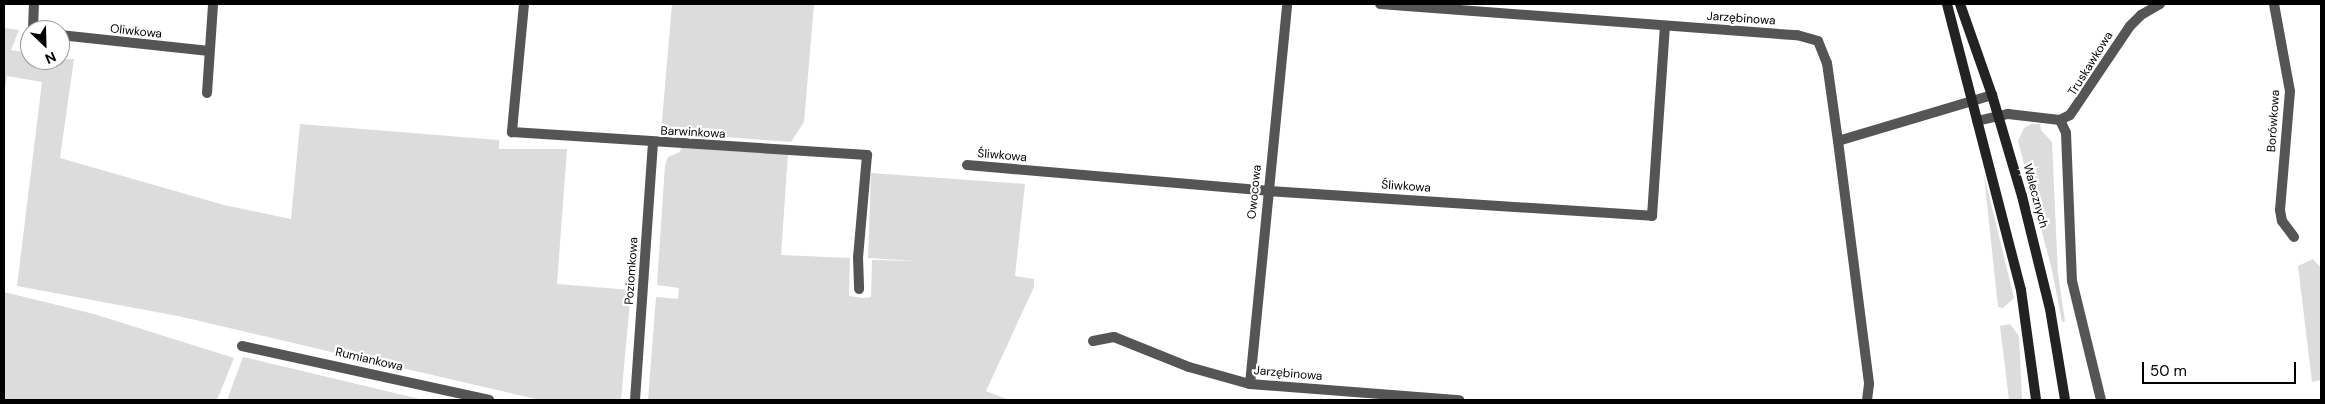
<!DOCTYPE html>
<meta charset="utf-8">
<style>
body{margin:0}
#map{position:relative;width:2325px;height:404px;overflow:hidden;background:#fff;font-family:"DM Sans",sans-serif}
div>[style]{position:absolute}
.green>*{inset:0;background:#dcdcdc}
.street>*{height:10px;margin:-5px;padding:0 5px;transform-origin:5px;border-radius:5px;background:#555}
.secondary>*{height:10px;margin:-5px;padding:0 5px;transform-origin:5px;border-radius:5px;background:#222}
span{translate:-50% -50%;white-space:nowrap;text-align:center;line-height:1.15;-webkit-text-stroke:4.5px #fff;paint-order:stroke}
.street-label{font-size:12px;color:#000}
.frame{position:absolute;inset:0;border:5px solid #000;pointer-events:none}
.north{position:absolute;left:20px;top:20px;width:50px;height:50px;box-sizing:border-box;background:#fff;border:1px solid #999;border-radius:50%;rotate:156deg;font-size:14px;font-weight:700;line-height:20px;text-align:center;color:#000}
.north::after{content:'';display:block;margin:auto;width:18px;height:22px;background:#000;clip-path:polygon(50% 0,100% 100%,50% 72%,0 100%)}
.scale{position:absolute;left:2142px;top:362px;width:154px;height:22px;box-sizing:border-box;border:2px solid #000;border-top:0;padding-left:6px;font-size:15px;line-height:18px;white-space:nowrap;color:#000;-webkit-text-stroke:4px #fff;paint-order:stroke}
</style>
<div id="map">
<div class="green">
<i style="clip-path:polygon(672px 4px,814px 4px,804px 122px,791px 142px,661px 132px)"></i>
<i style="clip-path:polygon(4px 28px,19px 30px,11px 50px,30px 53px,30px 60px,74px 59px,60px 158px,224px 205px,291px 219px,300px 124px,499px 140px,499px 149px,567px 149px,557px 284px,631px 290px,621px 400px,540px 400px,372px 361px,348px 351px,340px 354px,178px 316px,17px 286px,42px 82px,7px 76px,4px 95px)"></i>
<i style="clip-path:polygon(2031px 124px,2040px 124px,2041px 130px,2052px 142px,2058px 274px,2065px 321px,2062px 322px,2052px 270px,2018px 141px,2024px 128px)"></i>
<i style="clip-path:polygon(681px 148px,788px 154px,781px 255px,850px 258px,849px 296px,863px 298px,871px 297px,872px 260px,917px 261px,868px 258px,871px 173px,1025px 184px,1015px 276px,1034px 279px,1034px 287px,986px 391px,1009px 400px,648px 400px,656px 297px,678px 299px,679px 288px,657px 285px,665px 165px,668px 157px,680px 152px)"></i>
<i style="clip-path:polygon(1984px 175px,2014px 298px,2003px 308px,1998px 307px)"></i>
<i style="clip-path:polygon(2313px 259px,2321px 268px,2321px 380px,2312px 382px,2298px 266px)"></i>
<i style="clip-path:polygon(4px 292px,94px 314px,234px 358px,217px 400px,4px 400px)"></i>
<i style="clip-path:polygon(2010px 324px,2019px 336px,2022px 400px,2009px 400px,2000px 326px)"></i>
<i style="clip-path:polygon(243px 357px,424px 400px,227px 400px)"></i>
</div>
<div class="street">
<i style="left:524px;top:4px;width:129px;rotate:95.4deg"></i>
<i style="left:512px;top:132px;width:356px;rotate:3.7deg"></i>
<i style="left:867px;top:155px;width:102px;rotate:95deg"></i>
<i style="left:858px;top:257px;width:32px;rotate:88deg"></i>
<i style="left:1380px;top:4px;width:418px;rotate:4.3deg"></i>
<i style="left:1797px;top:35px;width:22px;rotate:16deg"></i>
<i style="left:1818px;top:41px;width:24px;rotate:68deg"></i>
<i style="left:1827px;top:63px;width:79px;rotate:82deg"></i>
<i style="left:1838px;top:141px;width:245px;rotate:82.7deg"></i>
<i style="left:1869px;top:384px;width:16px;rotate:97deg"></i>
<i style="left:2274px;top:4px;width:88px;rotate:79.6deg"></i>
<i style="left:2290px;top:91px;width:119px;rotate:94.8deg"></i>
<i style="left:2280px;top:210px;width:11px;rotate:80deg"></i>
<i style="left:2282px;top:221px;width:20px;rotate:53deg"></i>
<i style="left:33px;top:30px;width:26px;rotate:-88deg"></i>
<i style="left:60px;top:35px;width:150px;rotate:6.1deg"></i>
<i style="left:207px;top:93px;width:89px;rotate:-86.1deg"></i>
<i style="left:2060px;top:120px;width:14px;rotate:65deg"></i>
<i style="left:2066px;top:133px;width:148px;rotate:87.7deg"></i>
<i style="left:2072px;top:281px;width:122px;rotate:76.3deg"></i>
<i style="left:1977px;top:121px;width:32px;rotate:-13deg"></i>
<i style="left:2008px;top:114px;width:52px;rotate:6.6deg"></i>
<i style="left:2060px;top:120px;width:11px;rotate:-27deg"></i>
<i style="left:2070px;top:115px;width:107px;rotate:-56deg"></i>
<i style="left:2130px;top:26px;width:16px;rotate:-45deg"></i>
<i style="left:2141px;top:15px;width:22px;rotate:-30deg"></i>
<i style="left:1838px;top:141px;width:161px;rotate:-16.6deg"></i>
<i style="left:967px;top:165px;width:302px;rotate:4.9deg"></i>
<i style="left:1268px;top:191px;width:385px;rotate:3.7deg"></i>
<i style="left:1652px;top:216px;width:190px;rotate:-86.1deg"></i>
<i style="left:1093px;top:341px;width:21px;rotate:-11deg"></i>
<i style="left:1114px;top:337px;width:81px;rotate:21.8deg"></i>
<i style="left:1189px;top:367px;width:63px;rotate:15.6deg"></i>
<i style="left:1250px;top:384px;width:210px;rotate:4.4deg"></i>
<i style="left:242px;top:346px;width:253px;rotate:12.3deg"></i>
<i style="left:1250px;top:384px;width:382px;rotate:-84.4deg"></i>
<i style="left:635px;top:400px;width:258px;rotate:-86deg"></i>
</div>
<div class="secondary">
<i style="left:1947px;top:4px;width:295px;rotate:75.5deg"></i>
<i style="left:2021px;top:290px;width:111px;rotate:82.2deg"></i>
<i style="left:1960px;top:4px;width:96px;rotate:70.6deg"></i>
<i style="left:1992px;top:95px;width:105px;rotate:73.5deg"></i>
<i style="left:2022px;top:196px;width:116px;rotate:76.1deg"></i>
<i style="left:2050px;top:309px;width:92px;rotate:80.6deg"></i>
</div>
<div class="street-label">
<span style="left:1741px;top:19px;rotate:4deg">Jarzębinowa</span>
<span style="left:136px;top:32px;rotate:6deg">Oliwkowa</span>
<span style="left:2091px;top:64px;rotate:-58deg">Truskawkowa</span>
<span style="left:2274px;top:121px;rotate:-86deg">Borówkowa</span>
<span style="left:693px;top:133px;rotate:3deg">Barwinkowa</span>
<span style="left:1002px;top:156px;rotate:5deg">Śliwkowa</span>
<span style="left:1406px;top:187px;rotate:4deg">Śliwkowa</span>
<span style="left:1255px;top:192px;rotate:-84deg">Owocowa</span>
<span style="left:2035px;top:196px;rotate:75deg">Walecznych</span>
<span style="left:632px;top:271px;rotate:-86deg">Poziomkowa</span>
<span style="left:369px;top:360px;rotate:13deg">Rumiankowa</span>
<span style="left:1288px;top:374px;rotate:5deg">Jarzębinowa</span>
</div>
<div class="frame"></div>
<div class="north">N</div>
<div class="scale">50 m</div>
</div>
